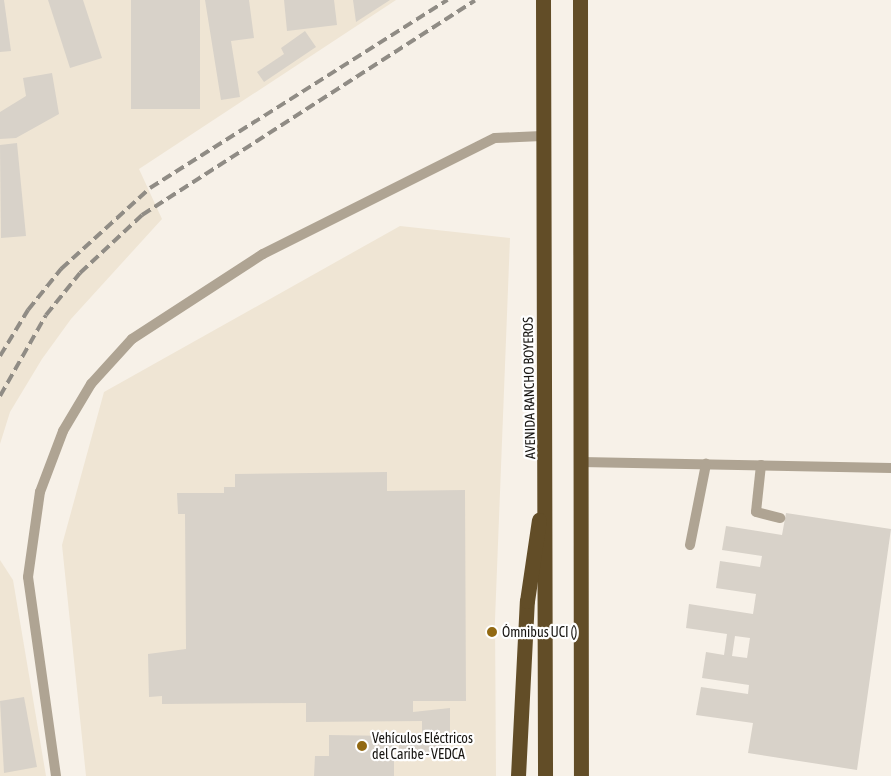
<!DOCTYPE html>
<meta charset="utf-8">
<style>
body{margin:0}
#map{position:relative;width:891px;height:776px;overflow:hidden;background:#f7f1e8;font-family:"Asap Condensed",sans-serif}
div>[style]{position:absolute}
.built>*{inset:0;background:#efe5d4}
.building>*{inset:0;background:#d8d2c9;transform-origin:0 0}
.lane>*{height:10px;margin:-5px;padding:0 5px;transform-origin:5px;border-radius:5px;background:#afa493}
.highway>*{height:15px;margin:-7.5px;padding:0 7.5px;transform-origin:7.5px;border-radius:7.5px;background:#624d27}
.rail>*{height:4px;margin-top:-2px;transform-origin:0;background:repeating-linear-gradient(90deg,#908c85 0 10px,transparent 0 15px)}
.dots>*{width:14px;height:14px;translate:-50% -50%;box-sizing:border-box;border:2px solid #fff;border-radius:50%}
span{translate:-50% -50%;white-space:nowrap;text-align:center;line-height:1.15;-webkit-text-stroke:4.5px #fff;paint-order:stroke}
.street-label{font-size:14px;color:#181612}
.poi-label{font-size:14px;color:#181612}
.left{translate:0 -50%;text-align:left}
</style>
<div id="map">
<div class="built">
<i style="clip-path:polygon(0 0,396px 0,139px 169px,162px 219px,71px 319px,42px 359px,10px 412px,0 444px)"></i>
<i style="clip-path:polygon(400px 226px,510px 238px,495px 620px,496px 776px,86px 776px,62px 545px,104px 392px)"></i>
<i style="clip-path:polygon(0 560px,13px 580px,46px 776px,0 776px)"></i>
</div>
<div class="building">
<i style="clip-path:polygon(0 0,4px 0,11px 51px,0 52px)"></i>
<i style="clip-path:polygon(48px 0,83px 0,102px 58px,70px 68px)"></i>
<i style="left:131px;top:0;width:69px;height:109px"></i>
<i style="clip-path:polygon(205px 0,249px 0,254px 38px,231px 41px,240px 97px,221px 100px)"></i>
<i style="clip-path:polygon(284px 0,334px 0,337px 25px,287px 31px)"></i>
<i style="clip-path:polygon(353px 0,390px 0,356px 22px)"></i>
<i style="clip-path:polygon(305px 31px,316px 47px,264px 82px,257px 72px,284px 54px,281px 48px)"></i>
<i style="clip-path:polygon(52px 73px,59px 114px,16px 138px,0 139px,0 112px,26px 96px,23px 78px)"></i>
<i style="clip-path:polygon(17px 143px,26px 236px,1px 238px,0 145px)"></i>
<i style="clip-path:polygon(387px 472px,387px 491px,465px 490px,466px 701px,413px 701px,413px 712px,450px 708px,450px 733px,422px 733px,422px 721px,306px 722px,306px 703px,162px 704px,162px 696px,149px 697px,148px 654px,186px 649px,185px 514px,178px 514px,177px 493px,224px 493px,224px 487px,235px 487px,235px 474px)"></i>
<i style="clip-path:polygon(evenodd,786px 513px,891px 529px,857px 770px,748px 753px,753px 723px,696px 715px,701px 687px,748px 694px,749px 685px,702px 678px,706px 652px,724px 655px,727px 634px,686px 628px,689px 604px,753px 614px,756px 594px,716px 588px,720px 561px,760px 567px,762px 556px,722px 550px,726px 526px,782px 535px,786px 513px,735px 636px,750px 638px,747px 658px,732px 656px,735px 636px)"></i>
<i style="clip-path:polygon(24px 697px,37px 767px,4px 773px,0 701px)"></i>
<i style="clip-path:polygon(329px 735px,394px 736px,394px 776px,314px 776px,315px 756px,329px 756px)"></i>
<i style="left:447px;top:735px;width:17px;height:48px;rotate:90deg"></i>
</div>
<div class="lane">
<i style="left:581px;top:462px;width:310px;rotate:1.1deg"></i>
<i style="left:761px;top:465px;width:47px;rotate:96.1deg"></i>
<i style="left:756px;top:512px;width:25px;rotate:14deg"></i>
<i style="left:690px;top:545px;width:83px;rotate:-78.8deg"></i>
<i style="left:56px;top:776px;width:201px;rotate:-98deg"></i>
<i style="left:28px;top:577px;width:86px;rotate:-82deg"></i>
<i style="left:40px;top:492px;width:65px;rotate:-69.3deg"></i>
<i style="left:63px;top:431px;width:55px;rotate:-59.2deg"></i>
<i style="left:91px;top:384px;width:61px;rotate:-47.7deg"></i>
<i style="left:132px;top:339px;width:156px;rotate:-33deg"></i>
<i style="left:263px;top:254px;width:259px;rotate:-26.6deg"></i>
<i style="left:495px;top:138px;width:47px;rotate:-2.4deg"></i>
</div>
<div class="highway">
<i style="left:543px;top:0;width:776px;rotate:89.85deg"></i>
<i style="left:580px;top:0;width:776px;rotate:89.93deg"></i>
<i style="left:518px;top:776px;width:175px;rotate:-87.1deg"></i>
<i style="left:527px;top:601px;width:82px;rotate:-81.6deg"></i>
</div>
<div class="rail">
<i style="left:0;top:356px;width:54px;rotate:-58.7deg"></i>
<i style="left:28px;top:310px;width:53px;rotate:-51.2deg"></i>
<i style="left:61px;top:269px;width:120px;rotate:-42.3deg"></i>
<i style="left:150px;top:188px;width:352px;rotate:-32.3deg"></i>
<i style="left:0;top:396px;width:93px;rotate:-60.4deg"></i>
<i style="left:46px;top:315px;width:54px;rotate:-51deg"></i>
<i style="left:80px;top:273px;width:85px;rotate:-43.1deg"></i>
<i style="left:142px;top:215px;width:396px;rotate:-32.8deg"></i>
</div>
<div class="dots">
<i style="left:492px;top:632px;background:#926912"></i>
<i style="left:362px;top:746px;background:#926912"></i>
</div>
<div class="street-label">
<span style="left:529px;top:388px;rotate:-91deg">AVENIDA RANCHO BOYEROS</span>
</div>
<div class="poi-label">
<span class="left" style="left:502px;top:632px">Ómnibus UCI ()</span>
<span class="left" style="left:372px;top:746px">Vehículos Eléctricos<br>del Caribe - VEDCA</span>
</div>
</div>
